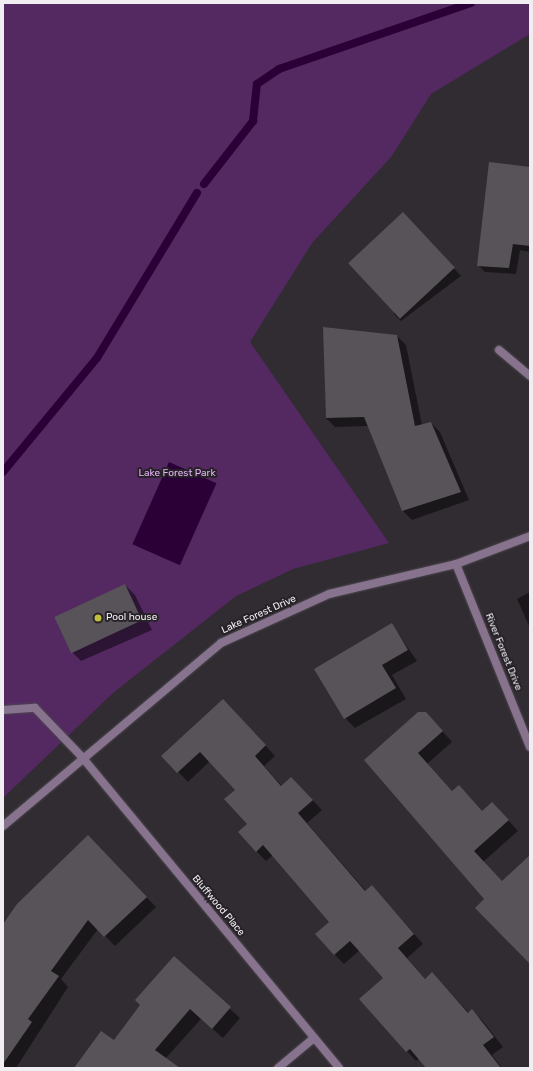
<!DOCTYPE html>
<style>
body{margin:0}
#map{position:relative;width:533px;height:1071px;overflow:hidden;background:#312c32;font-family:Rubik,sans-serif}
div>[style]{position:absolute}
.green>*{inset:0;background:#542962}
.water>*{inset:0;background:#2a0036;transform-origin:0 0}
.shadow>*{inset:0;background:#0007}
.stream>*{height:8px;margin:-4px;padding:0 4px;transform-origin:4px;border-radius:4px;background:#2a0036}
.building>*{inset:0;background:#585259;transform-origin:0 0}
.roads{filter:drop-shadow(0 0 1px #4c474d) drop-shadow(0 0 1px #4c474d)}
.service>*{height:8px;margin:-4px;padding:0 4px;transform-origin:4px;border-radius:4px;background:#88738f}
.minor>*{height:8px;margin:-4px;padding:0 4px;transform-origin:4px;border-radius:4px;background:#88738f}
.dots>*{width:11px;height:11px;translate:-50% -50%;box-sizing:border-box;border:2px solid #272228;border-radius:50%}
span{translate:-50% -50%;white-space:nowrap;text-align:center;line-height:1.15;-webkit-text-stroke:4px #272228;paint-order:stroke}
.park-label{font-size:10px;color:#e4b0f5}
.street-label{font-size:10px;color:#f1eef2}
.poi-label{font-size:10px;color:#f1eef2}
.left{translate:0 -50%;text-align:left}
.frame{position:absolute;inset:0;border:4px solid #f1eef2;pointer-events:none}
</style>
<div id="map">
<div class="green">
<i style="clip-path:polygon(3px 3px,530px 3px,530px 34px,431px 94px,391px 157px,312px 243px,250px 342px,389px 543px,293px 569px,236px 596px,113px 693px,3px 798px)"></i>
</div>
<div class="water">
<i style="left:169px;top:462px;width:52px;height:90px;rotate:24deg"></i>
</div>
<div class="shadow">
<i style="clip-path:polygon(530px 168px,530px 252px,520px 250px,516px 274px,485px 272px,478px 265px)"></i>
<i style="clip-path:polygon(410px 221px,461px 276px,401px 321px,394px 314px)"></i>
<i style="clip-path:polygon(397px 336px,406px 345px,422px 425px,431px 423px,440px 432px,469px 500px,412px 520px,403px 511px,368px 426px,335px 427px,326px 418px)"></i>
<i style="clip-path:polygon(125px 585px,135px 595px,152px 630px,81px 661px,71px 651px)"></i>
<i style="clip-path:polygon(530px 592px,530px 628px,517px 599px)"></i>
<i style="clip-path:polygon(392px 625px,417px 661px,392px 675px,406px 699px,355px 728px,345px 718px)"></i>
<i style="clip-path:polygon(233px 710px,275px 756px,264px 766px,282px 786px,301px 788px,322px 810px,307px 823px,366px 891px,381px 896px,423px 944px,407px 958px,425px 979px,432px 973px,469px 1013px,472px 1011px,482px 1020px,503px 1047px,492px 1055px,502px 1068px,427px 1068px,419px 1059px,416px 1061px,360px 999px,385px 978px,360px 950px,344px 964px,334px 954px,330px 922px,273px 855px,266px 861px,256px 851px,236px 790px,210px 761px,188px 782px,163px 756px)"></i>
<i style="clip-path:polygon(436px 724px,452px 742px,427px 764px,453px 792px,482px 812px,502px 813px,518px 831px,483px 862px,503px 882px,530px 856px,530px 963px,485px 899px,366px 760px)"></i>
<i style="clip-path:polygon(97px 846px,156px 907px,115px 946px,98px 929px,61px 979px,68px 987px,16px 1068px,3px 1068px,3px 926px)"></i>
<i style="clip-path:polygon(174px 958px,240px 1018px,223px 1038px,201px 1019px,165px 1059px,178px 1068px,76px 1068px,114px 1042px)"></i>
</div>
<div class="stream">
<i style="left:204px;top:184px;width:80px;rotate:-52.1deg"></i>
<i style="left:253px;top:121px;width:37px;rotate:-84deg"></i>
<i style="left:257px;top:84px;width:27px;rotate:-34deg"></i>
<i style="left:279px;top:69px;width:203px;rotate:-19deg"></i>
<i style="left:3px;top:472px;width:148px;rotate:-50.5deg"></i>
<i style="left:97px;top:358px;width:193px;rotate:-58.8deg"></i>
</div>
<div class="building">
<i style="clip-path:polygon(489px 162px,530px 167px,530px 246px,513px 244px,509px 268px,477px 266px)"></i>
<i style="left:403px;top:212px;width:76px;height:75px;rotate:47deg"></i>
<i style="clip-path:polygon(323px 327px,397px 335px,415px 426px,431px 422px,461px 492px,402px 511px,364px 417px,326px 418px)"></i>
<i style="left:125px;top:584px;width:40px;height:78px;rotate:65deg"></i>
<i style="clip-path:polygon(392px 623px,408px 650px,382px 665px,396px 688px,344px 719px,314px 669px)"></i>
<i style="clip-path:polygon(223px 699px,266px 745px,255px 756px,281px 786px,291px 777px,313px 800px,298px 813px,365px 891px,372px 885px,414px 934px,398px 948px,425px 979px,432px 972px,468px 1013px,472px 1009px,494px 1037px,483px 1045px,501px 1068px,426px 1068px,410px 1049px,406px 1052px,359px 999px,383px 978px,350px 941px,334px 955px,315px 934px,329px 922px,263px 845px,256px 852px,238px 832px,247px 824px,224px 799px,235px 790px,200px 752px,177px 773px,161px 756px)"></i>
<i style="clip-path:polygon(418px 712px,426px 712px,443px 731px,418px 753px,452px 791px,459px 785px,482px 811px,492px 802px,509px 820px,474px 851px,502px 881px,530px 855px,530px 964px,475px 908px,484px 899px,364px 760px)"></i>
<i style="clip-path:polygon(88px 835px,147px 897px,104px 937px,88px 920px,51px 971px,59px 976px,28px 1019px,32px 1022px,3px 1064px,3px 924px,17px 904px)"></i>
<i style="clip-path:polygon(174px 956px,231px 1007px,212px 1029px,190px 1009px,155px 1050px,180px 1068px,74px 1068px,101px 1031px,114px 1040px,140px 1005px,135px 1000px)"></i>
</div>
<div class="roads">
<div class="service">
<i style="left:3px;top:710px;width:32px;rotate:-4deg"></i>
<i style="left:35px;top:708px;width:68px;rotate:46.2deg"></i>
</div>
<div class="minor">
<i style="left:499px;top:350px;width:40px;rotate:40deg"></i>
<i style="left:456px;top:564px;width:197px;rotate:68deg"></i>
<i style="left:82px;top:757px;width:403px;rotate:50.4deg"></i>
<i style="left:3px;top:826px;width:285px;rotate:-40deg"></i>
<i style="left:221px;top:643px;width:119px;rotate:-24.4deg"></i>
<i style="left:329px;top:594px;width:130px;rotate:-13.3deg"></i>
<i style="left:456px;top:564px;width:79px;rotate:-20.7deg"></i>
<i style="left:278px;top:1068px;width:47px;rotate:-39.8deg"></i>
</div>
</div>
<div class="dots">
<i style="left:98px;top:618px;background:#c1bd40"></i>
</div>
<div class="park-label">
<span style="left:177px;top:474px">Lake Forest Park</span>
</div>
<div class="street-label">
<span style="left:259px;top:615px;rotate:-24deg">Lake Forest Drive</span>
<span style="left:503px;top:652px;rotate:68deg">River Forest Drive</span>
<span style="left:218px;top:906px;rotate:50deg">Bluffwood Place</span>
</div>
<div class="poi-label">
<span class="left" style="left:106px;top:618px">Pool house</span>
</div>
<div class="frame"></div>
</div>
